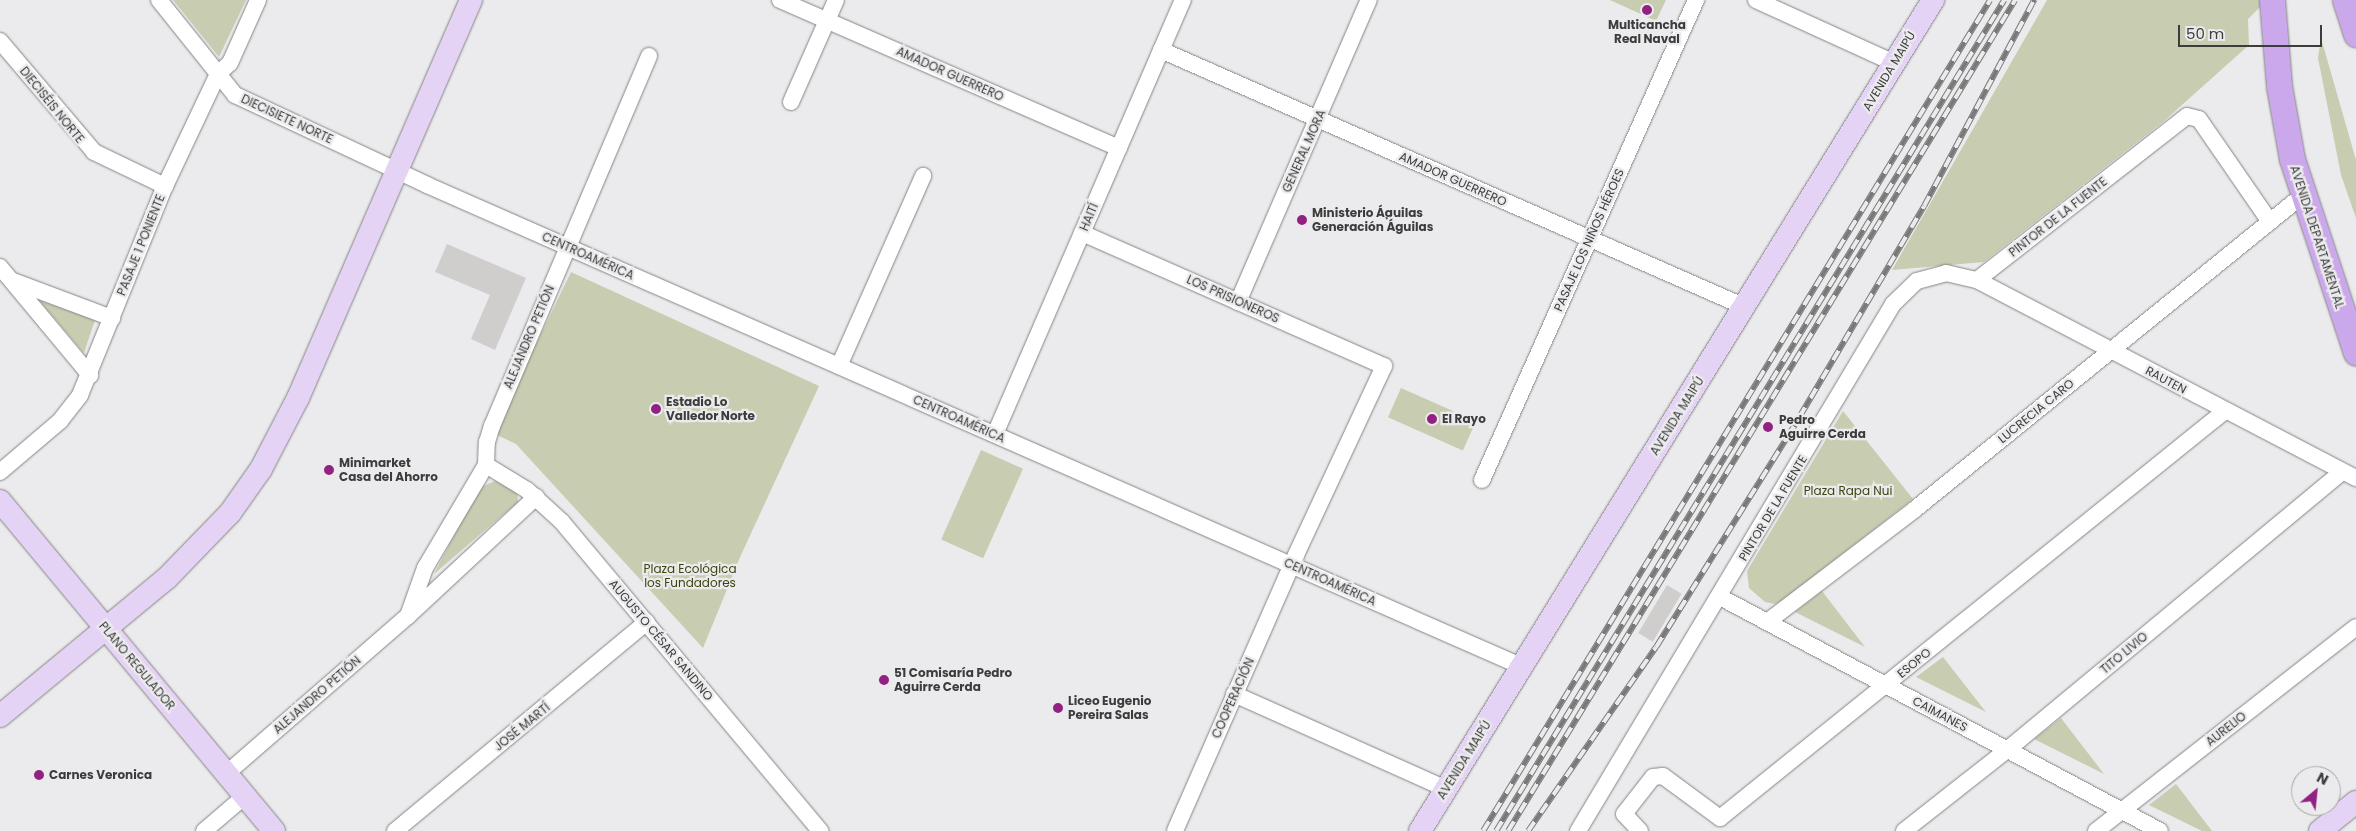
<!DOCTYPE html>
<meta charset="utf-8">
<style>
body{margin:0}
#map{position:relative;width:2356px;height:831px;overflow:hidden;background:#ebebed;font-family:Poppins,sans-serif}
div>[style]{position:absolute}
.green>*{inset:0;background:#c8ccb0;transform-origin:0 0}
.building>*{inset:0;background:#cfcecd;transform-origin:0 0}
.roads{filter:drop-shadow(0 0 1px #848486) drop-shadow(0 0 1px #848486)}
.street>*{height:16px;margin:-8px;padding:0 8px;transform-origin:8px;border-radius:8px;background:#fff}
.secondary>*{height:22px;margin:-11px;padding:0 11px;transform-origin:11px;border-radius:11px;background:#e5d3f5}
.primary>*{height:25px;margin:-12.5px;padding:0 12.5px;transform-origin:12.5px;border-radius:12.5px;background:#cba7eb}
.rail>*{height:5.5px;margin-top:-2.75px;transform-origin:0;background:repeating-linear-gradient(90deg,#ebebed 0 11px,#797979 0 22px);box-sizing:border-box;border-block:1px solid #797979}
.dots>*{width:14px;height:14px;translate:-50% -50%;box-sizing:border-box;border:2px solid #ebebed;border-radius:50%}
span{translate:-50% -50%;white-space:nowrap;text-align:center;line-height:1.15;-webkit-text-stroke:4.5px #ebebed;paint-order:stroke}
.poi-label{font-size:12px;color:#3c3c3c;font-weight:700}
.left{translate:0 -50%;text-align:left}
.street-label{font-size:12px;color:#3c3c3c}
.park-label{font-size:12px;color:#3d410e}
.north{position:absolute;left:2291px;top:766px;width:50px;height:50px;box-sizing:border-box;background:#ebebed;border:1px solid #a5a5a6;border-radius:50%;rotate:28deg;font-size:14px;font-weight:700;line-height:20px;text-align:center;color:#3c3c3c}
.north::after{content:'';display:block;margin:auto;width:18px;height:22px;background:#922282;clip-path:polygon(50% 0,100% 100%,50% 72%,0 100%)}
.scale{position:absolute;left:2178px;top:25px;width:144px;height:22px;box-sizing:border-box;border:2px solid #3c3c3c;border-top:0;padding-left:6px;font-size:15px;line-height:18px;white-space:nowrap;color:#3c3c3c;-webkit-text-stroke:4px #ebebed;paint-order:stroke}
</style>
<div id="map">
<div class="green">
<i style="clip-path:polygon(173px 0,246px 0,219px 57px)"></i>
<i style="clip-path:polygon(1610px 0,1666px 0,1656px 21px)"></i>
<i style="clip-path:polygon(2047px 0,2262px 0,2262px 5px,2248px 19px,2249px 45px,2164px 121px,1984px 262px,1892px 270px)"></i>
<i style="clip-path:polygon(2321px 38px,2356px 160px,2356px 218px,2341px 175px,2318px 58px)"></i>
<i style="clip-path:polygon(571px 272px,819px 386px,741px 555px,703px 648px,516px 444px,493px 433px)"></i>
<i style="clip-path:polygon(39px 300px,95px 320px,84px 353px)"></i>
<i style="left:1401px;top:388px;width:82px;height:32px;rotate:24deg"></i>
<i style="clip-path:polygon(1843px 411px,1913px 499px,1783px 600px,1775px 604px,1765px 602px,1749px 588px,1747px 571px)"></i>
<i style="left:981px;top:450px;width:46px;height:98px;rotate:24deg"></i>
<i style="clip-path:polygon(495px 481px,517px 492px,518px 502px,434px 574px,479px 488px)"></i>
<i style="clip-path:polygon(1822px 591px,1865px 647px,1795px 612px)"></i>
<i style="clip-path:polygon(1943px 657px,1986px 712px,1916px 677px)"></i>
<i style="clip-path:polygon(2061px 718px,2104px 774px,2034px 739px)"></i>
<i style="clip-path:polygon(2176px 784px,2212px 831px,2202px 831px,2149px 805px)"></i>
</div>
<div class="building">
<i style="clip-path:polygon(447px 244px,526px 278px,495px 350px,471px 339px,490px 295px,435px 272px)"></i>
<i style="left:1667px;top:585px;width:17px;height:56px;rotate:31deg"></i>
</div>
<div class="roads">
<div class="street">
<i style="left:159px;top:0;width:122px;rotate:51.3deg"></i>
<i style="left:235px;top:95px;width:212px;rotate:25.1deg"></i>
<i style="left:427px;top:185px;width:1197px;rotate:23.74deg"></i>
<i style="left:780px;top:0;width:370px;rotate:23.6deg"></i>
<i style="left:1756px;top:0;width:152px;rotate:24.5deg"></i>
<i style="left:0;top:41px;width:145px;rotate:49.7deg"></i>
<i style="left:94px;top:152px;width:79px;rotate:25.6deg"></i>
<i style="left:1161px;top:50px;width:638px;rotate:23.75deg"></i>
<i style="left:791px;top:102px;width:111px;rotate:-66.2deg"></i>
<i style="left:1082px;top:233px;width:330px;rotate:23.8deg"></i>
<i style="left:1384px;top:366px;width:208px;rotate:115deg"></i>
<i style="left:1296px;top:555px;width:301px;rotate:113.7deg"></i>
<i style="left:0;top:267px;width:141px;rotate:50.2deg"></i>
<i style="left:1977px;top:280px;width:266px;rotate:-38deg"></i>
<i style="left:2187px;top:116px;width:12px;rotate:14deg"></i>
<i style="left:2199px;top:119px;width:125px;rotate:55.4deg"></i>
<i style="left:13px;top:281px;width:106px;rotate:20.5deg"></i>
<i style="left:1238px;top:302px;width:329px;rotate:-66.6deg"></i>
<i style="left:839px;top:366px;width:208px;rotate:-66.1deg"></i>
<i style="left:995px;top:434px;width:473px;rotate:-66.6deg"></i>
<i style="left:486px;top:465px;width:48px;rotate:31.4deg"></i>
<i style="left:527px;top:490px;width:47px;rotate:42.4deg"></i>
<i style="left:562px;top:522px;width:403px;rotate:50.1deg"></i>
<i style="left:0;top:472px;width:79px;rotate:-40.4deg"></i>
<i style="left:60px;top:421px;width:33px;rotate:-52deg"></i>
<i style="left:80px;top:395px;width:226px;rotate:-67.9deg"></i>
<i style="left:165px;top:186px;width:124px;rotate:-64.7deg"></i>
<i style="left:218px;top:74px;width:16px;rotate:-43deg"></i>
<i style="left:230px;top:63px;width:69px;rotate:-66deg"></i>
<i style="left:1482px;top:480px;width:526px;rotate:-65.97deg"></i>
<i style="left:1720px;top:597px;width:498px;rotate:28deg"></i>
<i style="left:408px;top:616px;width:51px;rotate:-70.5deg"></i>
<i style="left:425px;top:568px;width:120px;rotate:-59.4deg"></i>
<i style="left:486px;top:465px;width:23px;rotate:-88deg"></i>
<i style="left:487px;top:442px;width:17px;rotate:-73deg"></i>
<i style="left:492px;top:426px;width:402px;rotate:-67deg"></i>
<i style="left:1767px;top:622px;width:185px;rotate:-37.3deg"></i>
<i style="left:1914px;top:510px;width:499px;rotate:-39deg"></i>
<i style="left:1234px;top:694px;width:232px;rotate:24.1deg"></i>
<i style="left:226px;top:774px;width:241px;rotate:-41deg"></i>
<i style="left:408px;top:616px;width:175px;rotate:-42.9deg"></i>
<i style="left:204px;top:831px;width:54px;rotate:-40.5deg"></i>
<i style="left:395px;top:831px;width:327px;rotate:-39.7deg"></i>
<i style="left:1578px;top:831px;width:614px;rotate:-59.13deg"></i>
<i style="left:1893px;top:304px;width:33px;rotate:-44deg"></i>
<i style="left:1917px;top:281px;width:30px;rotate:-15deg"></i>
<i style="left:1946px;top:273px;width:32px;rotate:13deg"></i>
<i style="left:1977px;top:280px;width:428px;rotate:27.6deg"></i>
<i style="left:1640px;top:831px;width:23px;rotate:-133deg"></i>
<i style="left:1624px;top:814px;width:47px;rotate:-51.9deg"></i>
<i style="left:1653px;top:777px;width:10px;rotate:-6deg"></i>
<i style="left:1663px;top:776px;width:71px;rotate:36.4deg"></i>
<i style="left:1720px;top:818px;width:649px;rotate:-38.87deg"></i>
<i style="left:1904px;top:831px;width:131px;rotate:-38.2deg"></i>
<i style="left:2007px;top:750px;width:434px;rotate:-39.7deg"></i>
<i style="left:2096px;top:831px;width:330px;rotate:-38.1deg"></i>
</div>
<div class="secondary">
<i style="left:0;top:501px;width:429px;rotate:50.3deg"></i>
<i style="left:0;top:716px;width:217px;rotate:-39.6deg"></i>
<i style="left:167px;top:578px;width:91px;rotate:-45.9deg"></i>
<i style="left:230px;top:513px;width:54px;rotate:-54.8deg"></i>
<i style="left:261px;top:469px;width:80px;rotate:-62.5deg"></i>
<i style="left:298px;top:398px;width:434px;rotate:-66.5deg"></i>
<i style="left:1420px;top:831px;width:977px;rotate:-58.31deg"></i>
<i style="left:2320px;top:831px;width:46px;rotate:-38.9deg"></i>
</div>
<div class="primary">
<i style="left:2272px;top:0;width:86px;rotate:85.3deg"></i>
<i style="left:2279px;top:86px;width:74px;rotate:79.9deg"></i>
<i style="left:2292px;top:159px;width:204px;rotate:71.7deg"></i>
<i style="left:2345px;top:0;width:36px;rotate:72deg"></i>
</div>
</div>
<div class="rail">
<i style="left:1483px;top:831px;width:973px;rotate:-58.61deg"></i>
<i style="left:1496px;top:831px;width:974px;rotate:-58.56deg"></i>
<i style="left:1508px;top:831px;width:973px;rotate:-58.61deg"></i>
<i style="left:1528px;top:831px;width:224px;rotate:-55.2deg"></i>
<i style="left:1656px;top:647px;width:249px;rotate:-58deg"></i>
<i style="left:1788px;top:436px;width:267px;rotate:-59.4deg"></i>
<i style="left:1924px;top:206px;width:234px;rotate:-61.9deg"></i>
</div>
<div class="dots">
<i style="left:1647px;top:10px;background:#922282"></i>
<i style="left:1302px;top:220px;background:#922282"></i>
<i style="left:656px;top:409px;background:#922282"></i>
<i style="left:1432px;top:419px;background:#922282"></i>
<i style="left:1768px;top:427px;background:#922282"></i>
<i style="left:329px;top:470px;background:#922282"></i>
<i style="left:884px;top:680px;background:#922282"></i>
<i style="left:1058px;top:708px;background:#922282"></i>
<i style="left:39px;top:775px;background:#922282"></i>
</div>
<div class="poi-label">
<span style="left:1647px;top:32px">Multicancha<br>Real Naval</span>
<span class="left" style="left:1312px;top:220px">Ministerio Águilas<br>Generación Águilas</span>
<span class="left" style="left:666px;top:409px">Estadio Lo<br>Valledor Norte</span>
<span class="left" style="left:1442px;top:419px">El Rayo</span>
<span class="left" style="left:1779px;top:427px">Pedro<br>Aguirre Cerda</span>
<span class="left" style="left:339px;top:470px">Minimarket<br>Casa del Ahorro</span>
<span class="left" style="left:894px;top:680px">51 Comisaría Pedro<br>Aguirre Cerda</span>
<span class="left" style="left:1068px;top:708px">Liceo Eugenio<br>Pereira Salas</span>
<span class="left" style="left:49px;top:775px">Carnes Veronica</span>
</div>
<div class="street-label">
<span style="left:1889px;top:71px;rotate:-59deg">AVENIDA MAIPÚ</span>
<span style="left:950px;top:74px;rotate:24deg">AMADOR GUERRERO</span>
<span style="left:52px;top:105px;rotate:51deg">DIECISÉIS NORTE</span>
<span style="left:287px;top:119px;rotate:25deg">DIECISIETE NORTE</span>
<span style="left:1304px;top:151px;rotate:-66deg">GENERAL MORA</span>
<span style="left:1453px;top:179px;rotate:24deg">AMADOR GUERRERO</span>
<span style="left:1089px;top:217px;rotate:-67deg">HAITÍ</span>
<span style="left:2058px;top:217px;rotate:-38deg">PINTOR DE LA FUENTE</span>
<span style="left:2317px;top:237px;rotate:72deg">AVENIDA DEPARTAMENTAL</span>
<span style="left:1589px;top:240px;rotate:-66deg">PASAJE LOS NIÑOS HÉROES</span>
<span style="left:141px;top:245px;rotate:-68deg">PASAJE 1 PONIENTE</span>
<span style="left:588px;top:256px;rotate:24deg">CENTROAMÉRICA</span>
<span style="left:1233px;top:299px;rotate:24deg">LOS PRISIONEROS</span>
<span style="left:529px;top:337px;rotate:-67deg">ALEJANDRO PETIÓN</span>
<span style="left:2166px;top:380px;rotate:28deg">RAUTEN</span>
<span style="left:2036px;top:411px;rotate:-39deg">LUCRECIA CARO</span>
<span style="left:1677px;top:416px;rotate:-58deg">AVENIDA MAIPÚ</span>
<span style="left:959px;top:419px;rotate:24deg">CENTROAMÉRICA</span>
<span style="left:1773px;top:508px;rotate:-59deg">PINTOR DE LA FUENTE</span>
<span style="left:1330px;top:582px;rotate:24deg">CENTROAMÉRICA</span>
<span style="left:661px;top:640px;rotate:50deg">AUGUSTO CÉSAR SANDINO</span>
<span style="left:2124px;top:653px;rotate:-40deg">TITO LIVIO</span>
<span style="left:1914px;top:663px;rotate:-39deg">ESOPO</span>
<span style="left:137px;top:666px;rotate:50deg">PLANO REGULADOR</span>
<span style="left:317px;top:695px;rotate:-41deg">ALEJANDRO PETIÓN</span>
<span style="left:1233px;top:698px;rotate:-66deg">COOPERACIÓN</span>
<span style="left:1940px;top:714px;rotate:28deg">CAIMANES</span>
<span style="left:522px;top:727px;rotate:-39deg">JOSÉ MARTÍ</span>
<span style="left:2226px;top:729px;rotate:-38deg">AURELIO</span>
<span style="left:1464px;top:760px;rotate:-58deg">AVENIDA MAIPÚ</span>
</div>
<div class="park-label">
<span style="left:1848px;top:491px">Plaza Rapa Nui</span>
<span style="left:690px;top:576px">Plaza Ecológica<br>los Fundadores</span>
</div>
<div class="north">N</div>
<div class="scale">50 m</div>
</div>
